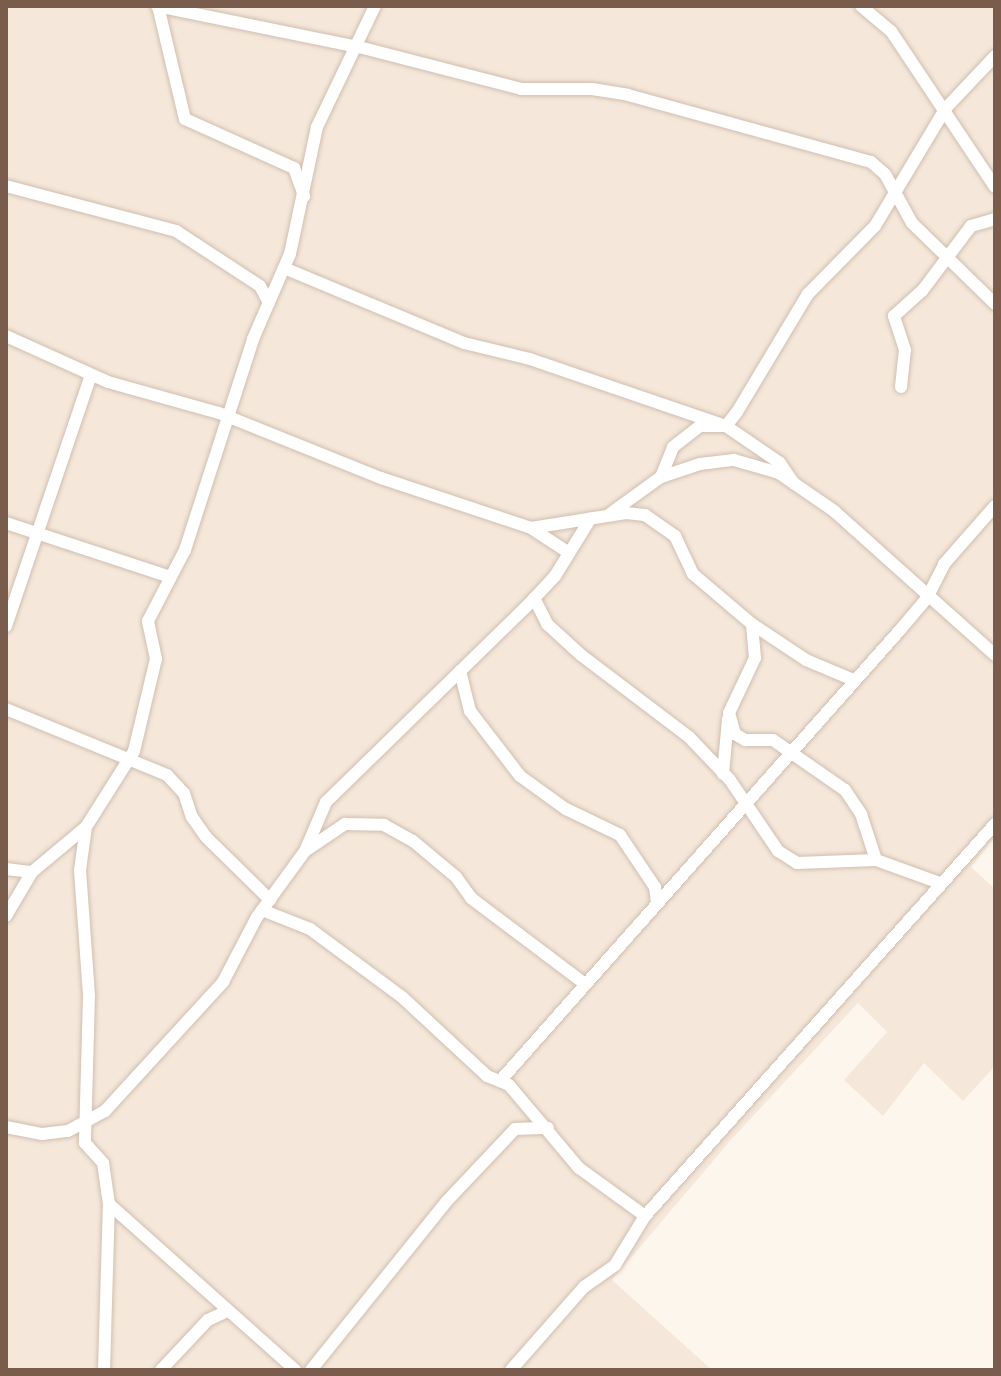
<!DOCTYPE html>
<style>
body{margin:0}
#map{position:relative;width:1001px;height:1376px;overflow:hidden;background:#fdf6ec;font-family:"Work Sans",sans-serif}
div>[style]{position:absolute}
.residential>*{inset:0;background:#f5e8da}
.roads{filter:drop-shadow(0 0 2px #d1beb0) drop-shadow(0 0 2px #d1beb0)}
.minor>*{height:12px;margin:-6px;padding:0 6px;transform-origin:6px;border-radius:6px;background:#fff}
span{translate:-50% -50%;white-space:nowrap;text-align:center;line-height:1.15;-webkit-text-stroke:8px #fffaf3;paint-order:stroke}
.frame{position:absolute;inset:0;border:8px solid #7a5c4d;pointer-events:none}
</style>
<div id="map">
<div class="residential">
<i style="clip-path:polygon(6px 6px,995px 6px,995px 837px,971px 867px,995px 889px,995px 1066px,963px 1101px,924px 1063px,883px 1116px,844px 1080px,887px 1032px,858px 1003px,730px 1141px,612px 1280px,712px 1370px,6px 1370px)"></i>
</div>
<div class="roads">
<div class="minor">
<i style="left:157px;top:6px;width:206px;rotate:11.5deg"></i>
<i style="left:359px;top:47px;width:167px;rotate:14.5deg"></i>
<i style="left:521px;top:89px;width:71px"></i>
<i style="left:592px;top:89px;width:36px;rotate:9deg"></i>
<i style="left:628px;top:95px;width:252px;rotate:15.4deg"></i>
<i style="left:871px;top:162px;width:18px;rotate:41deg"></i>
<i style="left:885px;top:174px;width:56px;rotate:61.1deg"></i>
<i style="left:912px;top:223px;width:116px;rotate:44.3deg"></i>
<i style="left:158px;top:6px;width:116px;rotate:76.6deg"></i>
<i style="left:185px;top:119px;width:120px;rotate:24.2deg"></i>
<i style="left:294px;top:168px;width:30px;rotate:70deg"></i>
<i style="left:861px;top:6px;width:39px;rotate:40deg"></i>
<i style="left:891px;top:31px;width:187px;rotate:56.3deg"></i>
<i style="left:6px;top:186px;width:176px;rotate:14.8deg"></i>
<i style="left:176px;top:231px;width:100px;rotate:33.2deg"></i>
<i style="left:260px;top:286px;width:19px;rotate:62deg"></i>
<i style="left:284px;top:268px;width:195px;rotate:22.6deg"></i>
<i style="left:464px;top:343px;width:68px;rotate:13.6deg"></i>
<i style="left:530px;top:359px;width:207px;rotate:18.9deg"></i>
<i style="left:726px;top:426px;width:65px;rotate:34.4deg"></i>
<i style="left:780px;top:463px;width:25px;rotate:56deg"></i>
<i style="left:6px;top:336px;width:112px;rotate:24.3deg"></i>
<i style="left:108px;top:382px;width:115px;rotate:15.6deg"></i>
<i style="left:219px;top:413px;width:175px;rotate:21.9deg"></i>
<i style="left:381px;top:478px;width:158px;rotate:18.4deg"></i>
<i style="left:531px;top:528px;width:42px;rotate:33.3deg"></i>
<i style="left:901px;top:387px;width:37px;rotate:-84deg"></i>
<i style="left:905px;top:350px;width:36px;rotate:-108deg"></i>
<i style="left:894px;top:316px;width:38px;rotate:-42deg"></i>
<i style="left:922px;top:291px;width:81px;rotate:-53deg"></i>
<i style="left:971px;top:226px;width:25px;rotate:-16deg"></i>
<i style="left:661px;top:477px;width:32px;rotate:-68deg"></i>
<i style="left:673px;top:447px;width:34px;rotate:-38deg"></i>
<i style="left:700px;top:426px;width:26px"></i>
<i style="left:726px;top:426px;width:18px;rotate:-52deg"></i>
<i style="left:737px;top:412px;width:138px;rotate:-59deg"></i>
<i style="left:808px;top:294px;width:95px;rotate:-45.4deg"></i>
<i style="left:875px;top:226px;width:138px;rotate:-59deg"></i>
<i style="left:946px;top:108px;width:71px;rotate:-46.7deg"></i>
<i style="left:611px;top:513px;width:62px;rotate:-35.8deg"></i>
<i style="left:661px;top:477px;width:41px;rotate:-18.4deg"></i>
<i style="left:700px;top:464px;width:34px;rotate:-7deg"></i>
<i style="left:734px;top:460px;width:47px;rotate:16.1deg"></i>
<i style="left:779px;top:473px;width:67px;rotate:34.6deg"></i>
<i style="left:834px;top:511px;width:216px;rotate:41.8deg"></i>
<i style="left:6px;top:523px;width:173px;rotate:18.2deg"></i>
<i style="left:531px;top:528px;width:96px;rotate:-9deg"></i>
<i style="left:626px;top:513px;width:19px;rotate:6deg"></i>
<i style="left:645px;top:515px;width:37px;rotate:35deg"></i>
<i style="left:675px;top:536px;width:42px;rotate:64.7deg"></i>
<i style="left:693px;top:574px;width:77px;rotate:40.3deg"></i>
<i style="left:752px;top:624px;width:34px;rotate:85deg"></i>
<i style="left:755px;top:658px;width:61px;rotate:115.3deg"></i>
<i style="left:729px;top:713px;width:22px;rotate:74deg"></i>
<i style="left:735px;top:734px;width:12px;rotate:31deg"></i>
<i style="left:745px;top:740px;width:28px"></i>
<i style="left:773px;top:740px;width:88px;rotate:34.8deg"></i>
<i style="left:845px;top:790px;width:29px;rotate:56deg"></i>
<i style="left:861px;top:814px;width:48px;rotate:71.9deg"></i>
<i style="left:534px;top:598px;width:29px;rotate:63deg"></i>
<i style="left:547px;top:624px;width:46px;rotate:42.4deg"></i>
<i style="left:581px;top:655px;width:136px;rotate:37.2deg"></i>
<i style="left:689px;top:737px;width:59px;rotate:46.4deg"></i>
<i style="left:730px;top:780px;width:86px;rotate:55.9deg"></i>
<i style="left:778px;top:851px;width:22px;rotate:32deg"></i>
<i style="left:797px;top:863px;width:79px;rotate:-2.2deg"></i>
<i style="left:876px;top:860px;width:68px;rotate:19.8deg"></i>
<i style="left:752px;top:624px;width:65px;rotate:33.7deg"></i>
<i style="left:806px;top:660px;width:49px;rotate:22.9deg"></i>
<i style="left:6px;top:626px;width:265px;rotate:-71.3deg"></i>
<i style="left:460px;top:671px;width:41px;rotate:76deg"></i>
<i style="left:470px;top:711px;width:82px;rotate:52.4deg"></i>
<i style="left:520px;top:776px;width:57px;rotate:35.7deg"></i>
<i style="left:566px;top:809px;width:60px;rotate:25.7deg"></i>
<i style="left:620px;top:835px;width:63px;rotate:56.1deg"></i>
<i style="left:655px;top:887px;width:17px;rotate:83deg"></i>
<i style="left:6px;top:709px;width:174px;rotate:22.3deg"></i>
<i style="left:167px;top:775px;width:25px;rotate:47deg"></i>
<i style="left:184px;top:793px;width:25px;rotate:72deg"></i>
<i style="left:192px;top:817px;width:24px;rotate:55deg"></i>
<i style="left:206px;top:837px;width:90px;rotate:44.5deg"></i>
<i style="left:723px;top:774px;width:55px;rotate:-84.8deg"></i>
<i style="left:86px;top:827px;width:43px;rotate:97.9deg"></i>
<i style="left:80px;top:870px;width:126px;rotate:85.9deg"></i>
<i style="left:89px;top:996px;width:147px;rotate:91.6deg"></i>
<i style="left:85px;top:1143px;width:27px;rotate:48deg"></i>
<i style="left:103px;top:1163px;width:41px;rotate:81.7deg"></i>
<i style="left:109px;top:1204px;width:249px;rotate:41.7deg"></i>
<i style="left:308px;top:849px;width:45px;rotate:-34deg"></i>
<i style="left:345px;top:824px;width:39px;rotate:1deg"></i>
<i style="left:384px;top:825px;width:33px;rotate:29deg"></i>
<i style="left:413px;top:841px;width:56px;rotate:39.9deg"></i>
<i style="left:456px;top:877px;width:26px;rotate:54deg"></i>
<i style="left:471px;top:898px;width:143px;rotate:37deg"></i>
<i style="left:6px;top:869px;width:26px;rotate:7deg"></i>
<i style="left:262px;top:910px;width:52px;rotate:21.6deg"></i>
<i style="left:310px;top:929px;width:114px;rotate:36.5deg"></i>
<i style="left:402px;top:997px;width:116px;rotate:42.9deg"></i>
<i style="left:487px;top:1076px;width:24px;rotate:22deg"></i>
<i style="left:509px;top:1085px;width:109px;rotate:49.9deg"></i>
<i style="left:579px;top:1168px;width:82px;rotate:36deg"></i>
<i style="left:6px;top:916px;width:51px;rotate:-59.4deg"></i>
<i style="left:32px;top:872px;width:70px;rotate:-39.8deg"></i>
<i style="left:86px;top:827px;width:90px;rotate:-57.7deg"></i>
<i style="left:134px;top:751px;width:95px;rotate:-76.6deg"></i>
<i style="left:156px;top:659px;width:39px;rotate:-102deg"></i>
<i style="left:148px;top:621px;width:80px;rotate:-62.5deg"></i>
<i style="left:185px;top:550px;width:222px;rotate:-72.1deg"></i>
<i style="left:253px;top:339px;width:93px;rotate:-66.5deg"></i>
<i style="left:290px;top:254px;width:130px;rotate:-78deg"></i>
<i style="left:317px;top:127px;width:134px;rotate:-64.4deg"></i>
<i style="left:500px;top:1081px;width:603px;rotate:-48.43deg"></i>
<i style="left:900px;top:630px;width:42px;rotate:-49.8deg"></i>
<i style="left:927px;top:598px;width:38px;rotate:-63deg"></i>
<i style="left:944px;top:564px;width:77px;rotate:-48.7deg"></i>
<i style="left:6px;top:1127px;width:37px;rotate:11deg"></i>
<i style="left:42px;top:1134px;width:26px;rotate:-7deg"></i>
<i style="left:68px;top:1131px;width:42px;rotate:-28.4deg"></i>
<i style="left:105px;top:1111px;width:175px;rotate:-47.5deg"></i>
<i style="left:223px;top:982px;width:73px;rotate:-62.4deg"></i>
<i style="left:257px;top:917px;width:82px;rotate:-54deg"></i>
<i style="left:305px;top:851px;width:53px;rotate:-66.8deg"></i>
<i style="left:326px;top:802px;width:279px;rotate:-44.3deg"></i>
<i style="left:526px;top:607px;width:42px;rotate:-46.9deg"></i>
<i style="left:555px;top:576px;width:68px;rotate:-58.2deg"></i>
<i style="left:104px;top:1370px;width:166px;rotate:-88.3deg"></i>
<i style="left:161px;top:1370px;width:69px;rotate:-46.8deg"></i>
<i style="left:208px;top:1320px;width:21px;rotate:-25deg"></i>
<i style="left:311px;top:1370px;width:216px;rotate:-51.2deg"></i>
<i style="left:446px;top:1202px;width:100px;rotate:-46.6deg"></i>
<i style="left:515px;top:1129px;width:33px;rotate:-2deg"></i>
<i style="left:511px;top:1370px;width:111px;rotate:-48.7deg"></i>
<i style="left:584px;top:1287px;width:38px;rotate:-35deg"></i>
<i style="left:615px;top:1265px;width:57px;rotate:-58.5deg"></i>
<i style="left:645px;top:1216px;width:526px;rotate:-48.24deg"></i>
</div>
</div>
<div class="frame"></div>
</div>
